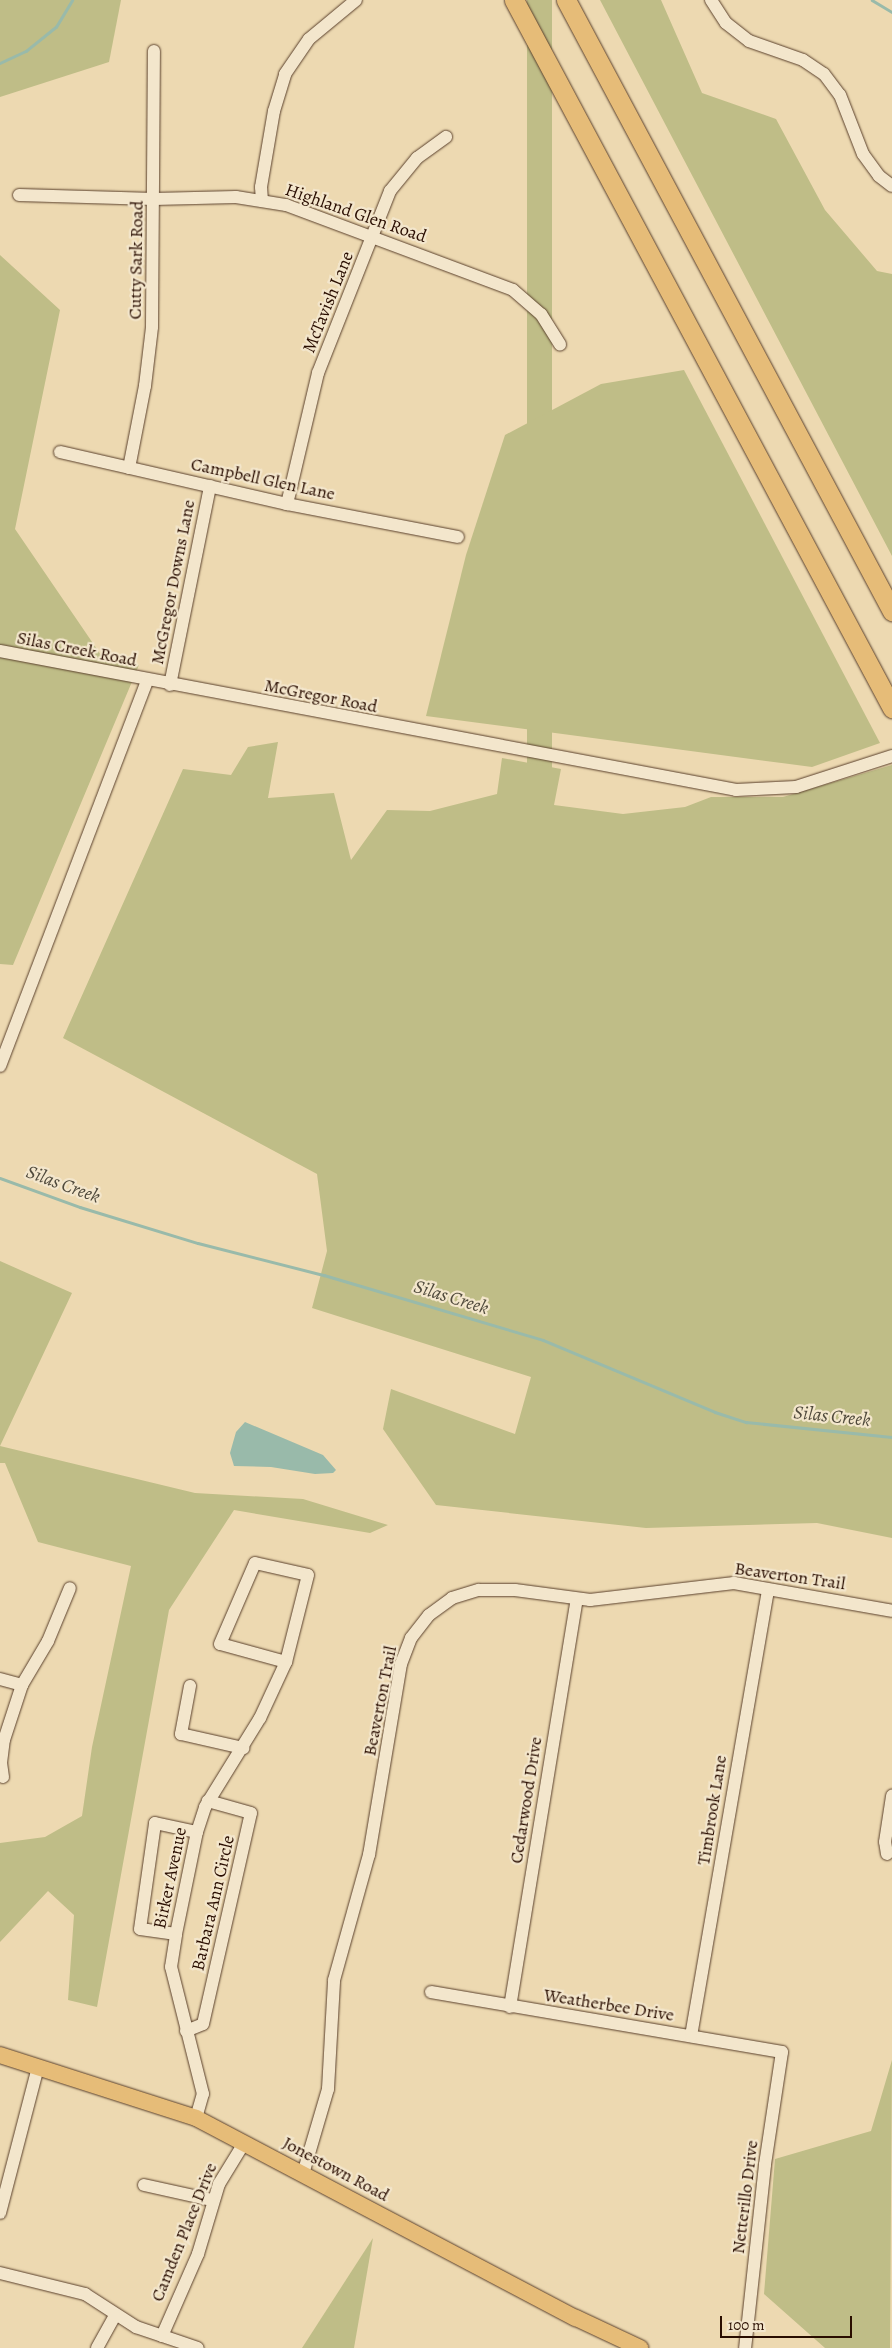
<!DOCTYPE html>
<style>
body{margin:0}
#map{position:relative;width:892px;height:2348px;overflow:hidden;background:#edd9b1;font-family:Alegreya,serif}
div>[style]{position:absolute}
.green>*{inset:0;background:#bfbd87;transform-origin:0 0}
.water>*{inset:0;background:#99baaa}
.stream>*{height:2.5px;margin:-1.25px;padding:0 1.25px;transform-origin:1.25px;border-radius:1.25px;background:#99baaa}
.roads{filter:drop-shadow(0 0 1px #5a402c) drop-shadow(0 0 1px #5a402c)}
.minor>*{height:12px;margin:-6px;padding:0 6px;transform-origin:6px;border-radius:6px;background:#f3e6cc}
.major>*{height:16px;margin:-8px;padding:0 8px;transform-origin:8px;border-radius:8px;background:#e6bc78}
.highway>*{height:19px;margin:-9.5px;padding:0 9.5px;transform-origin:9.5px;border-radius:9.5px;background:#e6bc78}
span{translate:-50% -50%;white-space:nowrap;text-align:center;line-height:1.15;-webkit-text-stroke:4.5px #f3e6cc;paint-order:stroke}
.street-label{font-size:18px;color:#290d00}
.water-label{font-size:19px;color:#504a3c;font-style:italic}
.scale{position:absolute;left:720px;top:2316px;width:132px;height:22px;box-sizing:border-box;border:2px solid #290d00;border-top:0;padding-left:6px;font-size:15px;line-height:18px;white-space:nowrap;color:#290d00;-webkit-text-stroke:4px #f3e6cc;paint-order:stroke}
</style>
<div id="map">
<div class="green">
<i style="clip-path:polygon(0 0,121px 0,109px 62px,0 97px)"></i>
<i style="left:527px;top:0;width:25px;height:775px"></i>
<i style="clip-path:polygon(600px 0,661px 0,702px 93px,776px 119px,825px 210px,877px 271px,892px 274px,892px 556px)"></i>
<i style="clip-path:polygon(0 255px,60px 310px,15px 529px,103px 658px,139px 665px,13px 965px,0 964px)"></i>
<i style="clip-path:polygon(684px 370px,880px 743px,812px 767px,426px 716px,466px 555px,505px 435px,601px 384px)"></i>
<i style="clip-path:polygon(278px 742px,268px 798px,334px 793px,351px 860px,387px 810px,430px 811px,497px 794px,502px 758px,561px 769px,554px 805px,623px 814px,685px 807px,711px 797px,783px 797px,892px 765px,892px 1538px,817px 1523px,646px 1528px,436px 1505px,383px 1429px,391px 1389px,515px 1434px,531px 1377px,312px 1308px,327px 1251px,317px 1174px,63px 1038px,183px 769px,231px 775px,248px 747px)"></i>
<i style="clip-path:polygon(0 1261px,72px 1293px,0 1446px,195px 1493px,303px 1499px,388px 1525px,370px 1533px,234px 1510px,169px 1610px,97px 2007px,68px 2000px,74px 1915px,48px 1891px,0 1942px,0 1843px,45px 1837px,82px 1816px,92px 1747px,131px 1566px,38px 1542px,5px 1463px,0 1463px)"></i>
<i style="clip-path:polygon(892px 2060px,890px 2348px,825px 2348px,764px 2294px,775px 2159px,871px 2131px)"></i>
<i style="clip-path:polygon(373px 2238px,354px 2348px,302px 2348px)"></i>
</div>
<div class="water">
<i style="clip-path:polygon(245px 1422px,323px 1455px,336px 1470px,333px 1473px,315px 1474px,271px 1467px,234px 1466px,230px 1453px,236px 1432px)"></i>
</div>
<div class="stream">
<i style="left:872px;top:0;width:23px;rotate:31deg"></i>
<i style="left:0;top:63px;width:29px;rotate:-25deg"></i>
<i style="left:26px;top:51px;width:38px;rotate:-39deg"></i>
<i style="left:56px;top:27px;width:31px;rotate:-59deg"></i>
<i style="left:0;top:1178px;width:85px;rotate:19.9deg"></i>
<i style="left:80px;top:1207px;width:123px;rotate:17deg"></i>
<i style="left:198px;top:1243px;width:130px;rotate:14.3deg"></i>
<i style="left:324px;top:1275px;width:228px;rotate:16.5deg"></i>
<i style="left:543px;top:1340px;width:186px;rotate:22.7deg"></i>
<i style="left:715px;top:1412px;width:33px;rotate:18deg"></i>
<i style="left:746px;top:1422px;width:147px;rotate:5.9deg"></i>
</div>
<div class="roads">
<div class="minor">
<i style="left:711px;top:0;width:27px;rotate:57deg"></i>
<i style="left:726px;top:23px;width:29px;rotate:38deg"></i>
<i style="left:749px;top:41px;width:57px;rotate:19.4deg"></i>
<i style="left:803px;top:60px;width:25px;rotate:34deg"></i>
<i style="left:824px;top:74px;width:26px;rotate:53deg"></i>
<i style="left:840px;top:95px;width:63px;rotate:68.7deg"></i>
<i style="left:863px;top:154px;width:27px;rotate:54deg"></i>
<i style="left:879px;top:176px;width:16px;rotate:38deg"></i>
<i style="left:19px;top:195px;width:135px;rotate:1.7deg"></i>
<i style="left:154px;top:199px;width:82px;rotate:-1.4deg"></i>
<i style="left:236px;top:197px;width:51px;rotate:9.1deg"></i>
<i style="left:286px;top:205px;width:242px;rotate:20.5deg"></i>
<i style="left:513px;top:290px;width:37px;rotate:41deg"></i>
<i style="left:541px;top:314px;width:36px;rotate:58deg"></i>
<i style="left:262px;top:201px;width:14px;rotate:-94deg"></i>
<i style="left:261px;top:187px;width:77px;rotate:-80.3deg"></i>
<i style="left:274px;top:111px;width:39px;rotate:-73deg"></i>
<i style="left:285px;top:74px;width:42px;rotate:-55.6deg"></i>
<i style="left:309px;top:39px;width:61px;rotate:-39.7deg"></i>
<i style="left:60px;top:452px;width:233px;rotate:12.9deg"></i>
<i style="left:287px;top:504px;width:174px;rotate:10.9deg"></i>
<i style="left:129px;top:468px;width:84px;rotate:-79deg"></i>
<i style="left:145px;top:386px;width:59px;rotate:-83.2deg"></i>
<i style="left:152px;top:327px;width:276px;rotate:-89.6deg"></i>
<i style="left:287px;top:504px;width:135px;rotate:-76.7deg"></i>
<i style="left:318px;top:373px;width:196px;rotate:-68.4deg"></i>
<i style="left:390px;top:191px;width:43px;rotate:-50.7deg"></i>
<i style="left:417px;top:158px;width:36px;rotate:-36deg"></i>
<i style="left:0;top:651px;width:749px;rotate:10.69deg"></i>
<i style="left:736px;top:790px;width:60px;rotate:-2.9deg"></i>
<i style="left:796px;top:787px;width:101px;rotate:-17.9deg"></i>
<i style="left:170px;top:685px;width:203px;rotate:-78.6deg"></i>
<i style="left:0;top:1066px;width:412px;rotate:-69.1deg"></i>
<i style="left:255px;top:1563px;width:54px;rotate:12.8deg"></i>
<i style="left:308px;top:1575px;width:90px;rotate:104.2deg"></i>
<i style="left:286px;top:1662px;width:68px;rotate:-164.7deg"></i>
<i style="left:220px;top:1644px;width:88px;rotate:-66.6deg"></i>
<i style="left:0;top:1679px;width:23px;rotate:15deg"></i>
<i style="left:190px;top:1686px;width:49px;rotate:100.6deg"></i>
<i style="left:181px;top:1734px;width:64px;rotate:12.7deg"></i>
<i style="left:3px;top:1777px;width:14px;rotate:-98deg"></i>
<i style="left:1px;top:1763px;width:23px;rotate:-83deg"></i>
<i style="left:4px;top:1740px;width:58px;rotate:-71.9deg"></i>
<i style="left:22px;top:1685px;width:51px;rotate:-59.4deg"></i>
<i style="left:48px;top:1641px;width:57px;rotate:-67.5deg"></i>
<i style="left:887px;top:1854px;width:12px;rotate:-99deg"></i>
<i style="left:885px;top:1842px;width:47px;rotate:-81.3deg"></i>
<i style="left:176px;top:1934px;width:36px;rotate:-172deg"></i>
<i style="left:140px;top:1929px;width:107px;rotate:-81.9deg"></i>
<i style="left:155px;top:1823px;width:43px;rotate:12.1deg"></i>
<i style="left:431px;top:1992px;width:356px;rotate:9.7deg"></i>
<i style="left:782px;top:2052px;width:114px;rotate:98.6deg"></i>
<i style="left:765px;top:2165px;width:184px;rotate:96.2deg"></i>
<i style="left:510px;top:2007px;width:413px;rotate:-80.7deg"></i>
<i style="left:186px;top:2031px;width:18px;rotate:-22deg"></i>
<i style="left:203px;top:2024px;width:216px;rotate:-77.2deg"></i>
<i style="left:251px;top:1813px;width:45px;rotate:-164.4deg"></i>
<i style="left:691px;top:2036px;width:453px;rotate:-80.2deg"></i>
<i style="left:196px;top:2118px;width:25px;rotate:-74deg"></i>
<i style="left:203px;top:2094px;width:131px;rotate:-104.1deg"></i>
<i style="left:171px;top:1967px;width:33px;rotate:-81deg"></i>
<i style="left:176px;top:1934px;width:104px;rotate:-78.4deg"></i>
<i style="left:197px;top:1832px;width:26px;rotate:-72deg"></i>
<i style="left:205px;top:1807px;width:105px;rotate:-58.3deg"></i>
<i style="left:260px;top:1718px;width:62px;rotate:-65.1deg"></i>
<i style="left:303px;top:2174px;width:89px;rotate:-73.6deg"></i>
<i style="left:328px;top:2089px;width:109px;rotate:-86.8deg"></i>
<i style="left:334px;top:1980px;width:130px;rotate:-74.4deg"></i>
<i style="left:369px;top:1855px;width:194px;rotate:-80.5deg"></i>
<i style="left:401px;top:1664px;width:28px;rotate:-69deg"></i>
<i style="left:411px;top:1638px;width:29px;rotate:-52deg"></i>
<i style="left:429px;top:1615px;width:29px;rotate:-36deg"></i>
<i style="left:452px;top:1598px;width:28px;rotate:-17deg"></i>
<i style="left:479px;top:1590px;width:36px"></i>
<i style="left:515px;top:1590px;width:76px;rotate:7.6deg"></i>
<i style="left:590px;top:1600px;width:145px;rotate:-6.7deg"></i>
<i style="left:734px;top:1583px;width:160px;rotate:10deg"></i>
<i style="left:144px;top:2185px;width:70px;rotate:12.4deg"></i>
<i style="left:0;top:2213px;width:151px;rotate:-75.4deg"></i>
<i style="left:0;top:2273px;width:88px;rotate:13.9deg"></i>
<i style="left:85px;top:2294px;width:61px;rotate:32.9deg"></i>
<i style="left:136px;top:2327px;width:65px;rotate:18.7deg"></i>
<i style="left:162px;top:2336px;width:90px;rotate:-66.3deg"></i>
<i style="left:198px;top:2254px;width:73px;rotate:-73.3deg"></i>
<i style="left:219px;top:2184px;width:48px;rotate:-58.6deg"></i>
<i style="left:97px;top:2348px;width:37px;rotate:-61deg"></i>
</div>
<div class="major">
<i style="left:0;top:2055px;width:206px;rotate:17.8deg"></i>
<i style="left:196px;top:2118px;width:429px;rotate:27.8deg"></i>
<i style="left:576px;top:2318px;width:71px;rotate:25.1deg"></i>
</div>
<div class="highway">
<i style="left:514px;top:0;width:803px;rotate:61.9deg"></i>
<i style="left:566px;top:0;width:693px;rotate:61.92deg"></i>
</div>
</div>
<div class="street-label">
<span style="left:356px;top:213px;rotate:19deg">Highland Glen Road</span>
<span style="left:136px;top:260px;rotate:-89deg">Cutty Sark Road</span>
<span style="left:328px;top:302px;rotate:-68deg">McTavish Lane</span>
<span style="left:263px;top:479px;rotate:12deg">Campbell Glen Lane</span>
<span style="left:173px;top:582px;rotate:-79deg">McGregor Downs Lane</span>
<span style="left:77px;top:649px;rotate:11deg">Silas Creek Road</span>
<span style="left:321px;top:696px;rotate:11deg">McGregor Road</span>
<span style="left:790px;top:1576px;rotate:8deg">Beaverton Trail</span>
<span style="left:380px;top:1701px;rotate:-79deg">Beaverton Trail</span>
<span style="left:526px;top:1800px;rotate:-81deg">Cedarwood Drive</span>
<span style="left:712px;top:1810px;rotate:-81deg">Timbrook Lane</span>
<span style="left:170px;top:1878px;rotate:-78deg">Birker Avenue</span>
<span style="left:213px;top:1903px;rotate:-77deg">Barbara Ann Circle</span>
<span style="left:609px;top:2005px;rotate:9deg">Weatherbee Drive</span>
<span style="left:336px;top:2169px;rotate:28deg">Jonestown Road</span>
<span style="left:745px;top:2197px;rotate:-83deg">Netterillo Drive</span>
<span style="left:184px;top:2232px;rotate:-68deg">Camden Place Drive</span>
</div>
<div class="water-label">
<span style="left:63px;top:1185px;rotate:20deg">Silas Creek</span>
<span style="left:451px;top:1298px;rotate:17deg">Silas Creek</span>
<span style="left:832px;top:1417px;rotate:6deg">Silas Creek</span>
</div>
<div class="scale">100 m</div>
</div>
